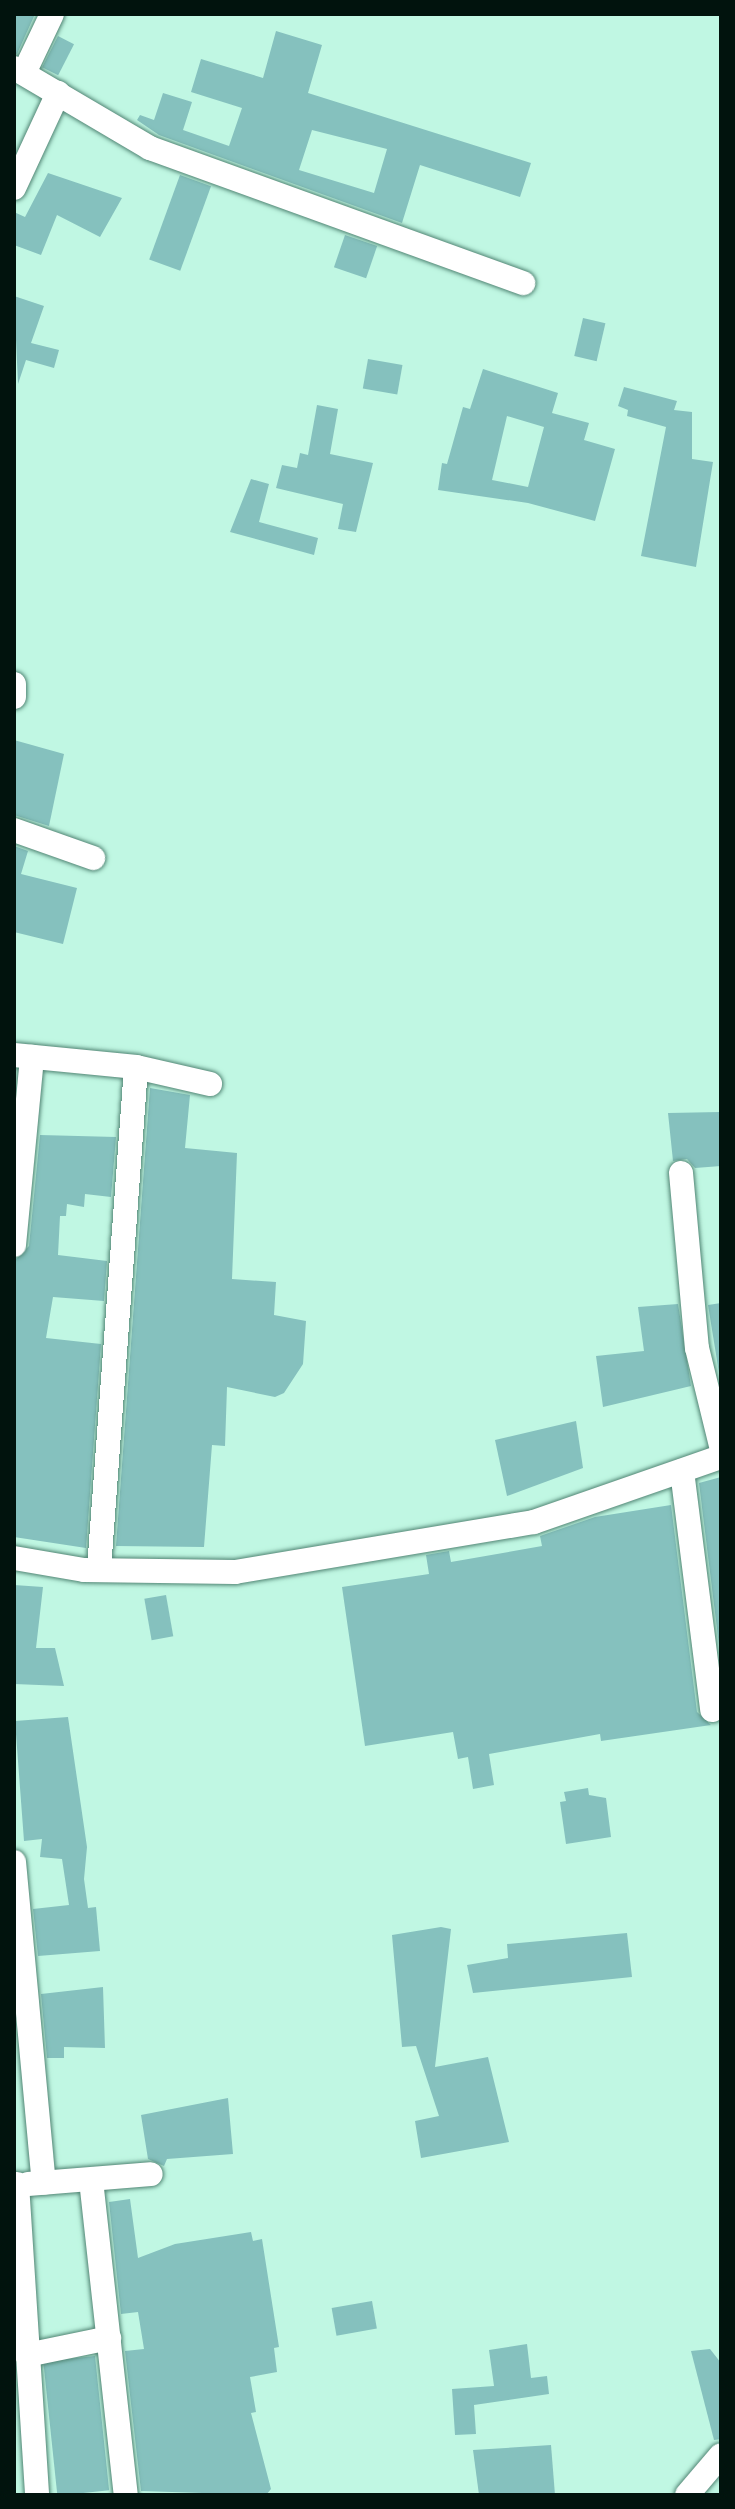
<!DOCTYPE html>
<style>
body{margin:0}
#map{position:relative;width:735px;height:2509px;overflow:hidden;background:#c0f7e3;font-family:"Alegreya Sans",sans-serif}
div>[style]{position:absolute}
.building>*{inset:0;background:#85c1be;transform-origin:0 0}
.roads{filter:drop-shadow(0 0 2px #518574) drop-shadow(0 0 2px #518574)}
.minor>*{height:24px;margin:-12px;padding:0 12px;transform-origin:12px;border-radius:12px;background:#fff}
span{translate:-50% -50%;white-space:nowrap;text-align:center;line-height:1.15;-webkit-text-stroke:6px #defef2;paint-order:stroke}
.frame{position:absolute;inset:0;border:16px solid #01130d;pointer-events:none}
</style>
<div id="map">
<div class="building">
<i style="clip-path:polygon(14px 14px,35px 14px,17px 54px,14px 53px)"></i>
<i style="clip-path:polygon(evenodd,276px 31px,322px 45px,308px 93px,531px 163px,520px 197px,420px 165px,402px 223px,159px 135px,137px 120px,140px 115px,154px 120px,163px 93px,192px 102px,183px 130px,229px 146px,242px 108px,191px 92px,201px 59px,263px 78px,276px 31px,312px 130px,387px 149px,374px 193px,299px 170px,312px 130px)"></i>
<i style="left:58px;top:36px;width:18px;height:35px;rotate:27deg"></i>
<i style="clip-path:polygon(48px 173px,122px 198px,100px 237px,57px 215px,41px 255px,14px 245px,14px 212px,25px 217px)"></i>
<i style="left:180px;top:175px;width:33px;height:90px;rotate:20deg"></i>
<i style="left:345px;top:235px;width:34px;height:34px;rotate:19deg"></i>
<i style="clip-path:polygon(14px 296px,44px 306px,31px 343px,59px 350px,54px 368px,26px 360px,18px 384px)"></i>
<i style="left:583px;top:318px;width:23px;height:39px;rotate:13deg"></i>
<i style="left:368px;top:359px;width:35px;height:30px;rotate:10deg"></i>
<i style="clip-path:polygon(evenodd,483px 369px,558px 393px,552px 413px,589px 423px,584px 440px,615px 449px,595px 521px,528px 503px,438px 490px,442px 463px,447px 464px,463px 407px,470px 409px,483px 369px,507px 416px,544px 427px,528px 487px,492px 480px,507px 416px)"></i>
<i style="clip-path:polygon(624px 387px,677px 401px,674px 410px,692px 412px,692px 459px,713px 462px,696px 567px,641px 556px,666px 427px,627px 416px,628px 410px,618px 406px)"></i>
<i style="clip-path:polygon(317px 405px,338px 409px,330px 454px,373px 463px,356px 532px,338px 529px,343px 504px,276px 488px,282px 465px,297px 468px,300px 453px,308px 455px)"></i>
<i style="clip-path:polygon(251px 479px,269px 484px,259px 522px,318px 538px,314px 555px,230px 532px)"></i>
<i style="clip-path:polygon(14px 740px,64px 754px,49px 826px,14px 815px)"></i>
<i style="clip-path:polygon(14px 846px,28px 851px,21px 874px,77px 888px,63px 944px,14px 932px)"></i>
<i style="clip-path:polygon(150px 1088px,190px 1095px,185px 1148px,237px 1153px,232px 1279px,276px 1282px,274px 1315px,306px 1321px,303px 1364px,284px 1393px,275px 1397px,227px 1387px,225px 1446px,212px 1445px,204px 1547px,116px 1546px)"></i>
<i style="clip-path:polygon(720px 1112px,721px 1166px,695px 1168px,687px 1159px,673px 1161px,668px 1113px)"></i>
<i style="clip-path:polygon(40px 1135px,116px 1137px,111px 1197px,85px 1194px,84px 1207px,67px 1204px,66px 1216px,60px 1216px,58px 1255px,107px 1261px,104px 1301px,53px 1297px,46px 1338px,101px 1344px,86px 1548px,14px 1537px,14px 1272px,15px 1260px,29px 1246px)"></i>
<i style="clip-path:polygon(721px 1303px,721px 1379px,720px 1379px,708px 1305px)"></i>
<i style="clip-path:polygon(678px 1304px,691px 1386px,603px 1407px,596px 1356px,644px 1351px,638px 1307px)"></i>
<i style="clip-path:polygon(576px 1421px,583px 1468px,507px 1496px,495px 1440px)"></i>
<i style="clip-path:polygon(721px 1477px,721px 1661px,699px 1483px)"></i>
<i style="clip-path:polygon(671px 1505px,697px 1712px,711px 1725px,601px 1741px,600px 1734px,489px 1754px,494px 1785px,473px 1789px,468px 1757px,458px 1759px,453px 1732px,365px 1746px,342px 1587px,429px 1574px,426px 1555px,449px 1551px,451px 1562px,542px 1546px,540px 1536px,595px 1517px)"></i>
<i style="clip-path:polygon(14px 1585px,43px 1587px,36px 1648px,55px 1648px,64px 1686px,14px 1684px)"></i>
<i style="left:166px;top:1595px;width:42px;height:22px;rotate:80deg"></i>
<i style="clip-path:polygon(68px 1717px,87px 1847px,84px 1879px,88px 1908px,96px 1907px,100px 1951px,38px 1956px,33px 1909px,69px 1905px,62px 1859px,40px 1857px,42px 1839px,24px 1841px,15px 1721px)"></i>
<i style="clip-path:polygon(588px 1788px,589px 1795px,606px 1798px,611px 1837px,566px 1844px,560px 1802px,566px 1801px,564px 1792px)"></i>
<i style="clip-path:polygon(441px 1927px,451px 1929px,435px 2067px,488px 2057px,509px 2142px,421px 2158px,415px 2121px,439px 2116px,416px 2046px,402px 2047px,392px 1935px)"></i>
<i style="clip-path:polygon(627px 1933px,632px 1977px,473px 1993px,467px 1965px,508px 1958px,507px 1944px)"></i>
<i style="clip-path:polygon(103px 1987px,105px 2048px,64px 2047px,64px 2058px,47px 2058px,41px 1994px)"></i>
<i style="clip-path:polygon(228px 2098px,233px 2154px,167px 2159px,164px 2166px,148px 2159px,141px 2115px)"></i>
<i style="clip-path:polygon(130px 2199px,138px 2258px,175px 2244px,251px 2232px,253px 2241px,262px 2239px,279px 2347px,274px 2348px,277px 2372px,250px 2377px,256px 2412px,251px 2413px,271px 2489px,266px 2495px,141px 2491px,125px 2351px,144px 2349px,138px 2312px,121px 2314px,109px 2202px)"></i>
<i style="left:372px;top:2301px;width:28px;height:41px;rotate:80deg"></i>
<i style="clip-path:polygon(527px 2344px,531px 2378px,547px 2376px,549px 2394px,474px 2405px,476px 2434px,455px 2435px,452px 2389px,494px 2386px,489px 2350px)"></i>
<i style="clip-path:polygon(710px 2349px,721px 2363px,721px 2439px,714px 2440px,691px 2351px)"></i>
<i style="left:95px;top:2356px;width:135px;height:52px;rotate:84deg"></i>
<i style="clip-path:polygon(551px 2445px,555px 2495px,479px 2495px,473px 2450px)"></i>
</div>
<div class="roads">
<div class="minor">
<i style="left:14px;top:68px;width:158px;rotate:30.5deg"></i>
<i style="left:150px;top:148px;width:397px;rotate:19.9deg"></i>
<i style="left:24px;top:73px;width:65px;rotate:-64.6deg"></i>
<i style="left:14px;top:188px;width:105px;rotate:-65.1deg"></i>
<i style="left:14px;top:684px;width:13px;rotate:90deg"></i>
<i style="left:14px;top:830px;width:84px;rotate:19.5deg"></i>
<i style="left:14px;top:1055px;width:123px;rotate:5.6deg"></i>
<i style="left:136px;top:1067px;width:76px;rotate:12.9deg"></i>
<i style="left:681px;top:1173px;width:176px;rotate:84.8deg"></i>
<i style="left:697px;top:1348px;width:101px;rotate:76.2deg"></i>
<i style="left:14px;top:1245px;width:189px;rotate:-84.5deg"></i>
<i style="left:682px;top:1471px;width:241px;rotate:82.8deg"></i>
<i style="left:14px;top:1558px;width:71px;rotate:9.7deg"></i>
<i style="left:84px;top:1570px;width:151px;rotate:0.8deg"></i>
<i style="left:235px;top:1572px;width:303px;rotate:-9.5deg"></i>
<i style="left:534px;top:1522px;width:198px;rotate:-19.2deg"></i>
<i style="left:99px;top:1569px;width:503px;rotate:-85.78deg"></i>
<i style="left:14px;top:1862px;width:322px;rotate:84.7deg"></i>
<i style="left:91px;top:2180px;width:317px;rotate:83.7deg"></i>
<i style="left:17px;top:2184px;width:312px;rotate:86.3deg"></i>
<i style="left:28px;top:2184px;width:123px;rotate:-4.6deg"></i>
<i style="left:27px;top:2355px;width:84px;rotate:-11.7deg"></i>
<i style="left:687px;top:2495px;width:52px;rotate:-49.6deg"></i>
</div>
</div>
<div class="frame"></div>
</div>
